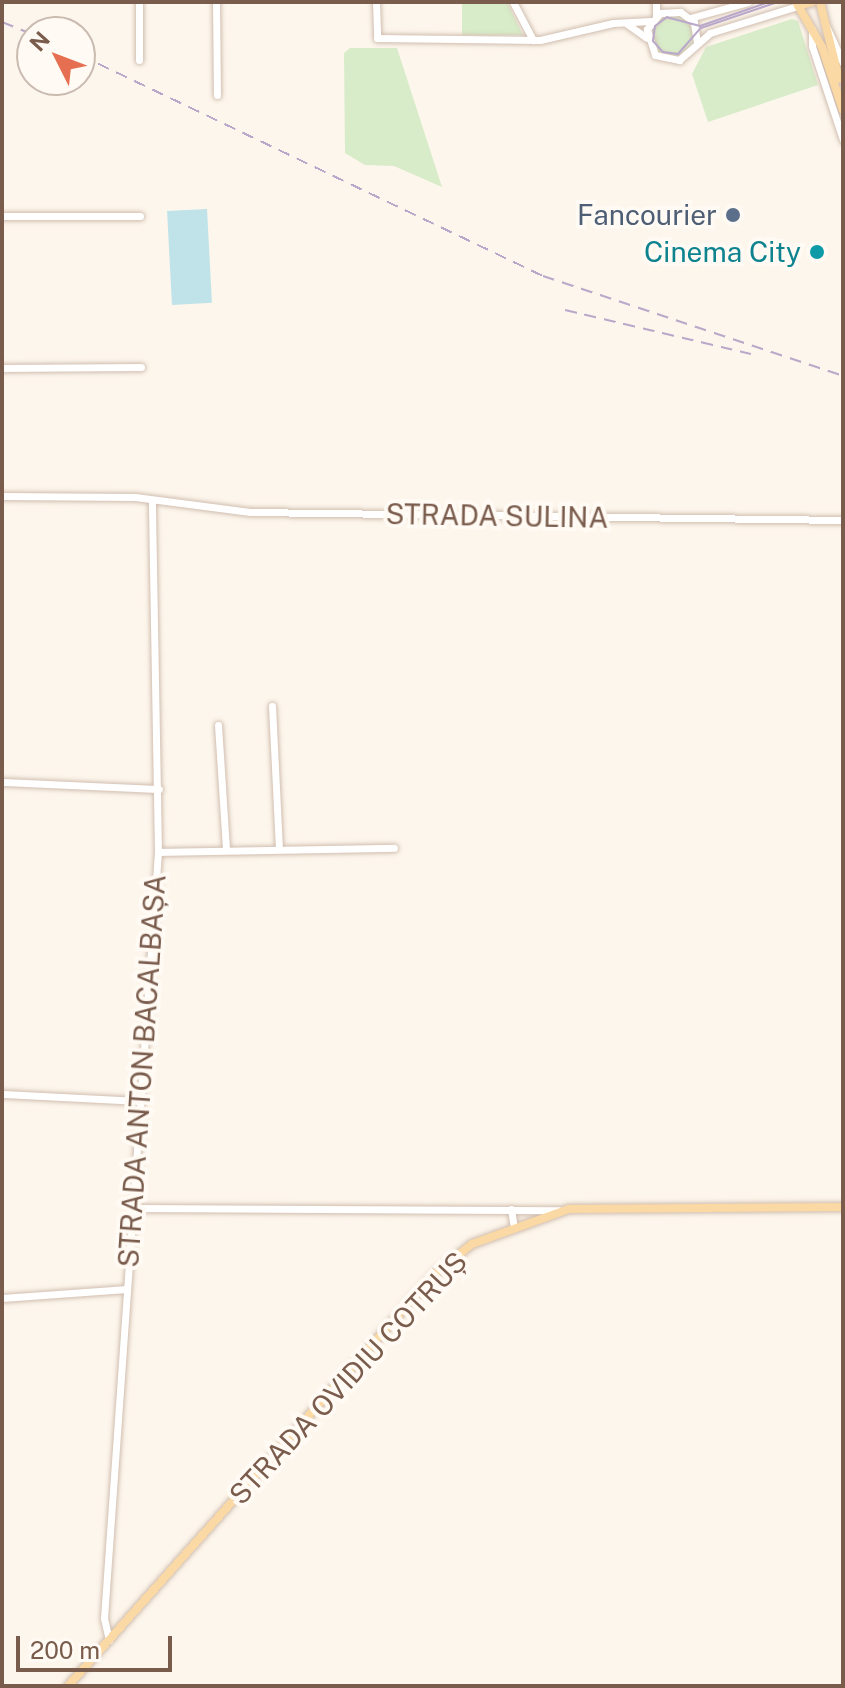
<!DOCTYPE html>
<meta charset="utf-8">
<style>
body{margin:0}
#map{position:relative;width:845px;height:1688px;overflow:hidden;background:#fdf6ec;font-family:"Public Sans",sans-serif}
div>[style]{position:absolute}
.green>*{inset:0;background:#d8ecc9}
.round{border-radius:50%}
.water>*{inset:0;background:#bfe3e8;transform-origin:0 0}
.roads{filter:drop-shadow(0 0 2px #d1beb0) drop-shadow(0 0 2px #d1beb0)}
.minor>*{height:7px;margin:-3.5px;padding:0 3.5px;transform-origin:3.5px;border-radius:3.5px;background:#fff}
.major>*{height:8px;margin:-4px;padding:0 4px;transform-origin:4px;border-radius:4px;background:#fbd9a5}
.tram>*{height:2px;margin:-1px;padding:0 1px;transform-origin:1px;border-radius:1px;background:#b9a8c9}
.rail>*{height:2px;margin-top:-1px;transform-origin:0;background:repeating-linear-gradient(90deg,#b9a8c9 0 12px,transparent 0 20px)}
.dots>*{width:22px;height:22px;translate:-50% -50%;box-sizing:border-box;border:4px solid #fffaf3;border-radius:50%}
span{translate:-50% -50%;white-space:nowrap;text-align:center;line-height:1.15;-webkit-text-stroke:8px #fffaf3;paint-order:stroke}
.service-label{font-size:28px;color:#4e5e75}
.right{translate:-100% -50%;text-align:right}
.culture-label{font-size:28px;color:#0d838f}
.street-label{font-size:28px;color:#7a5c4d}
.frame{position:absolute;inset:0;border:4px solid #7a5c4d;pointer-events:none}
.north{position:absolute;left:16px;top:16px;width:80px;height:80px;box-sizing:border-box;background:#fffaf3;border:2px solid #cabbb1;border-radius:50%;rotate:312deg;font-size:22px;font-weight:700;line-height:32px;text-align:center;color:#7a5c4d}
.north::after{content:'';display:block;margin:auto;width:28px;height:36px;background:#e76f51;clip-path:polygon(50% 0,100% 100%,50% 72%,0 100%)}
.scale{position:absolute;left:16px;top:1636px;width:156px;height:36px;box-sizing:border-box;border:4px solid #7a5c4d;border-top:0;padding-left:10px;font-size:24px;line-height:28px;white-space:nowrap;color:#7a5c4d;-webkit-text-stroke:6px #fffaf3;paint-order:stroke}
</style>
<div id="map">
<div class="green">
<i style="clip-path:polygon(462px 2px,507px 2px,523px 35px,462px 35px)"></i>
<i class="round" style="left:651px;top:15px;width:42px;height:42px"></i>
<i style="clip-path:polygon(792px 19px,798px 21px,818px 85px,708px 122px,692px 74px,706px 47px)"></i>
<i style="clip-path:polygon(350px 48px,397px 48px,442px 187px,394px 166px,365px 165px,345px 153px,344px 53px)"></i>
</div>
<div class="water">
<i style="left:207px;top:209px;width:94px;height:40px;rotate:87deg"></i>
</div>
<div class="roads">
<div class="minor">
<i style="left:216px;top:2px;width:93px;rotate:89.4deg"></i>
<i style="left:376px;top:2px;width:36px;rotate:88deg"></i>
<i style="left:377px;top:38px;width:163px;rotate:0.7deg"></i>
<i style="left:540px;top:40px;width:75px;rotate:-13.1deg"></i>
<i style="left:613px;top:23px;width:38px;rotate:-3deg"></i>
<i style="left:513px;top:2px;width:43px;rotate:62.2deg"></i>
<i style="left:656px;top:2px;width:14px;rotate:90deg"></i>
<i style="left:690px;top:18px;width:60px;rotate:-15.4deg"></i>
<i style="left:627px;top:24px;width:24px;rotate:35deg"></i>
<i style="left:826px;top:26px;width:41px;rotate:65.3deg"></i>
<i style="left:812px;top:29px;width:17px;rotate:90deg"></i>
<i style="left:812px;top:46px;width:99px;rotate:71.7deg"></i>
<i style="left:697px;top:42px;width:20px;rotate:-99deg"></i>
<i style="left:694px;top:22px;width:17px;rotate:-144deg"></i>
<i style="left:680px;top:12px;width:20px;rotate:177deg"></i>
<i style="left:660px;top:13px;width:21px;rotate:129deg"></i>
<i style="left:647px;top:29px;width:27px;rotate:73deg"></i>
<i style="left:655px;top:55px;width:25px;rotate:12deg"></i>
<i style="left:679px;top:60px;width:41px;rotate:-41.1deg"></i>
<i style="left:710px;top:33px;width:92px;rotate:-17.1deg"></i>
<i style="left:139px;top:60px;width:58px;rotate:-90deg"></i>
<i style="left:2px;top:216px;width:138px"></i>
<i style="left:2px;top:368px;width:139px;rotate:-0.4deg"></i>
<i style="left:2px;top:496px;width:133px;rotate:0.4deg"></i>
<i style="left:135px;top:497px;width:116px;rotate:7.4deg"></i>
<i style="left:250px;top:512px;width:593px;rotate:0.77deg"></i>
<i style="left:272px;top:706px;width:142px;rotate:87.2deg"></i>
<i style="left:218px;top:725px;width:125px;rotate:86.3deg"></i>
<i style="left:2px;top:782px;width:157px;rotate:2.6deg"></i>
<i style="left:158px;top:852px;width:236px;rotate:-1deg"></i>
<i style="left:2px;top:1094px;width:139px;rotate:2.9deg"></i>
<i style="left:133px;top:1208px;width:426px;rotate:0.3deg"></i>
<i style="left:511px;top:1209px;width:18px;rotate:81deg"></i>
<i style="left:2px;top:1298px;width:125px;rotate:-4.1deg"></i>
<i style="left:109px;top:1640px;width:23px;rotate:-103deg"></i>
<i style="left:104px;top:1618px;width:768px;rotate:-85.97deg"></i>
<i style="left:158px;top:852px;width:352px;rotate:-91deg"></i>
</div>
<div class="major">
<i style="left:796px;top:2px;width:52px;rotate:60deg"></i>
<i style="left:822px;top:47px;width:66px;rotate:71.6deg"></i>
<i style="left:820px;top:2px;width:79px;rotate:76.1deg"></i>
<i style="left:798px;top:6px;width:15px;rotate:-16deg"></i>
<i style="left:68px;top:1686px;width:553px;rotate:-48.3deg"></i>
<i style="left:436px;top:1273px;width:46px;rotate:-38.9deg"></i>
<i style="left:472px;top:1244px;width:103px;rotate:-19.8deg"></i>
<i style="left:569px;top:1209px;width:274px;rotate:-0.4deg"></i>
</div>
</div>
<div class="tram">
<i style="left:769px;top:2px;width:73px;rotate:160.8deg"></i>
<i style="left:700px;top:26px;width:34px;rotate:-165deg"></i>
<i style="left:667px;top:17px;width:15px;rotate:143deg"></i>
<i style="left:655px;top:26px;width:15px;rotate:98deg"></i>
<i style="left:653px;top:41px;width:15px;rotate:48deg"></i>
<i style="left:663px;top:52px;width:15px;rotate:8deg"></i>
<i style="left:678px;top:54px;width:35px;rotate:-49deg"></i>
<i style="left:701px;top:28px;width:81px;rotate:-18.7deg"></i>
</div>
<div class="rail">
<i style="left:2px;top:22px;width:32px;rotate:22deg"></i>
<i style="left:80px;top:55px;width:513px;rotate:25.52deg"></i>
<i style="left:543px;top:276px;width:316px;rotate:18.4deg"></i>
<i style="left:565px;top:310px;width:191px;rotate:13.3deg"></i>
</div>
<div class="dots">
<i style="left:733px;top:215px;background:#5c6f8a"></i>
<i style="left:817px;top:252px;background:#0f9aa8"></i>
</div>
<div class="service-label">
<span class="right" style="left:717px;top:215px">Fancourier</span>
</div>
<div class="culture-label">
<span class="right" style="left:801px;top:252px">Cinema City</span>
</div>
<div class="street-label">
<span style="left:497px;top:516px;rotate:1deg">STRADA SULINA</span>
<span style="left:142px;top:1071px;rotate:-86deg">STRADA ANTON BACALBAȘA</span>
<span style="left:348px;top:1378px;rotate:-47deg">STRADA OVIDIU COTRUȘ</span>
</div>
<div class="frame"></div>
<div class="north">N</div>
<div class="scale">200 m</div>
</div>
